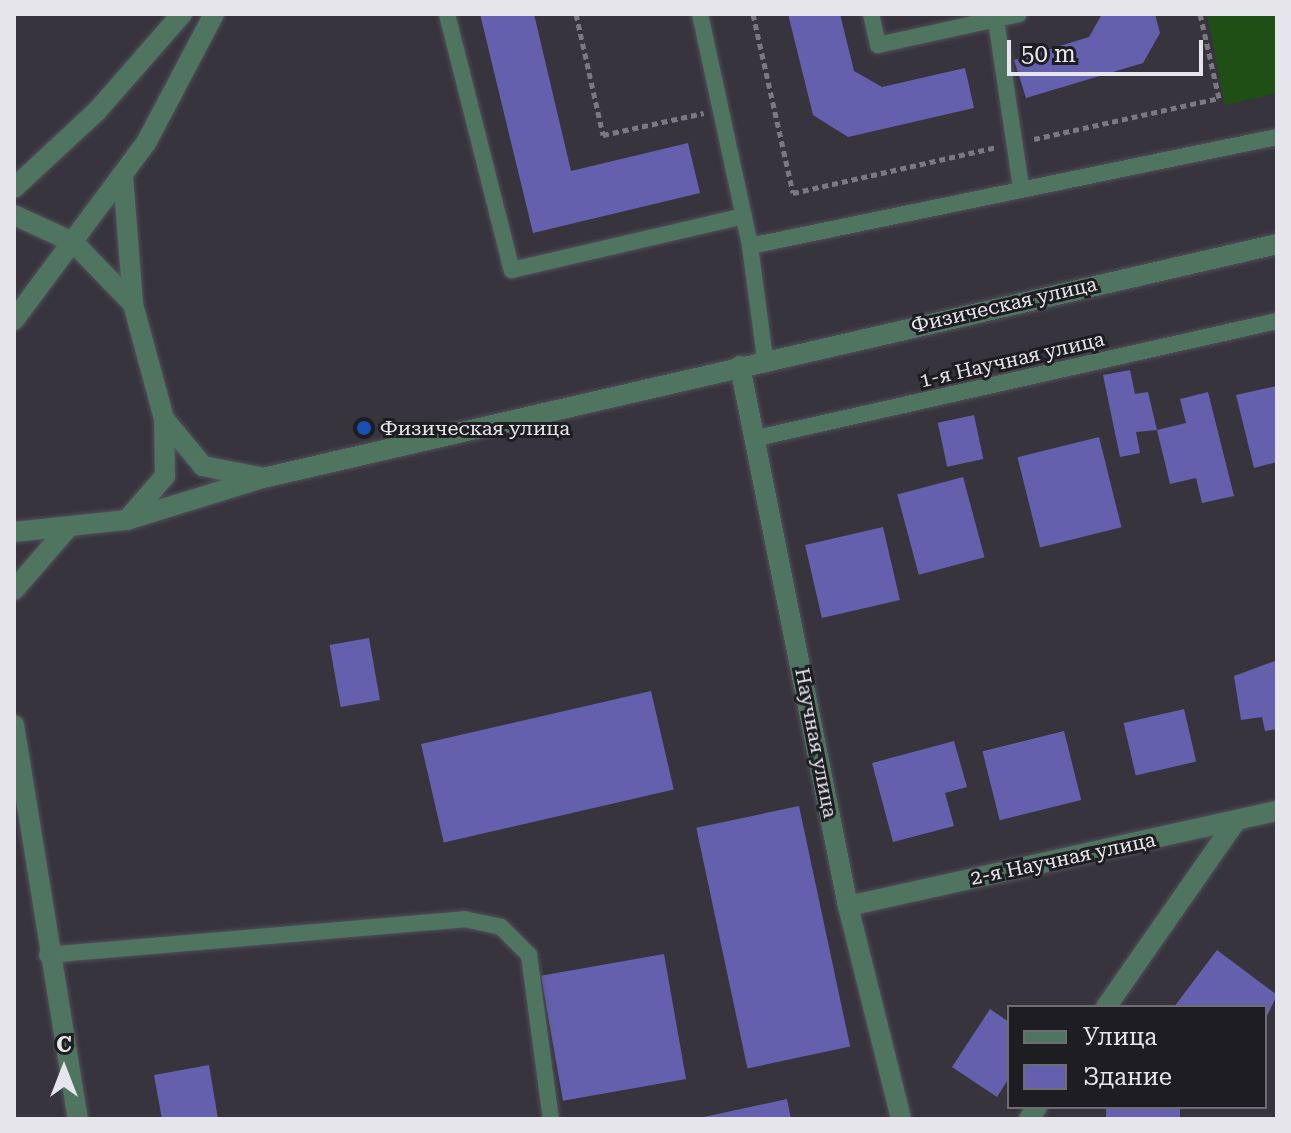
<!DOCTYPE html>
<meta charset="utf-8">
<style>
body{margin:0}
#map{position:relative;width:1291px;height:1133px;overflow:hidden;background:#37343e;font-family:"Roboto Serif",serif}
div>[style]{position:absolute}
.green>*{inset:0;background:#204f16}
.building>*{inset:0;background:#6560ae;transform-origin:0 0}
.path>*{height:5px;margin-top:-2.5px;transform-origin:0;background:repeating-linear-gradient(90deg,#7a7881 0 6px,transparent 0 10px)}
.roads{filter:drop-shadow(0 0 2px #53505a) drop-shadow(0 0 2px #53505a)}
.service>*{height:16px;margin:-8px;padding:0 8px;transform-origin:8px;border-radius:8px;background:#4f7561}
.minor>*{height:20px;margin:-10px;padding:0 10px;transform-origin:10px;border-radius:10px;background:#4f7561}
.tertiary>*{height:20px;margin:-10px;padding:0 10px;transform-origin:10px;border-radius:10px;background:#4f7561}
.dots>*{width:22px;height:22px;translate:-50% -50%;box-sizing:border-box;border:4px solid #1e1d21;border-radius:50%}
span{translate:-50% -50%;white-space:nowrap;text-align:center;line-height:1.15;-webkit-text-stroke:6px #1e1d21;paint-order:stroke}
.street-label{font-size:20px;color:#e6e5eb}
.poi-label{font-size:20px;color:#e6e5eb}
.left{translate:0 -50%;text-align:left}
.frame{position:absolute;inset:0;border:16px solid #e6e5eb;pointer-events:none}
.legend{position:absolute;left:1007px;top:1005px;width:260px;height:104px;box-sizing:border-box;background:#1e1d21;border:2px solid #6e6d72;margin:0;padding:10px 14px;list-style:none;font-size:24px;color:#e6e5eb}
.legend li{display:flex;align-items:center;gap:16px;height:40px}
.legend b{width:40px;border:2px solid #6e6d72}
.north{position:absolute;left:24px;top:1029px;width:80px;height:80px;-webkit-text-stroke:6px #1e1d21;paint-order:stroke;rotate:0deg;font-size:22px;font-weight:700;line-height:32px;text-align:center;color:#e6e5eb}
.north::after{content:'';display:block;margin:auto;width:28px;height:36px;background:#e6e5eb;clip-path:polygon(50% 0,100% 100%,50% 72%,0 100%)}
.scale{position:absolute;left:1007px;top:40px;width:196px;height:36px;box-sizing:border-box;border:4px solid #e6e5eb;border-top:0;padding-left:10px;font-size:24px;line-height:28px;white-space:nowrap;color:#e6e5eb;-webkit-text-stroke:6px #1e1d21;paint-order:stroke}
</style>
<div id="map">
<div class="green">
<i style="clip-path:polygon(1207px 14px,1277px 14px,1277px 93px,1225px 105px)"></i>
</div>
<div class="building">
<i style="clip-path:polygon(480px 14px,534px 14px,571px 171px,688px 143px,700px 193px,533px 233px)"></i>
<i style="clip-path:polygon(788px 14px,840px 14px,854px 71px,882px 87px,965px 68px,974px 108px,848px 137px,813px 115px)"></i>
<i style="clip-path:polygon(1102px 14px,1155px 14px,1160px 33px,1143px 63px,1026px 98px,1014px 60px,1089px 37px)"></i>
<i style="clip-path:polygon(1130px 370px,1135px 394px,1148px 392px,1157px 430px,1136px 432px,1140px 453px,1120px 457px,1103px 375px)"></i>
<i style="clip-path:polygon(1277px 386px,1277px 462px,1254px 468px,1236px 395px)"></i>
<i style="clip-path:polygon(1208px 392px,1234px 496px,1202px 503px,1196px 478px,1170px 484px,1157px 430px,1186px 423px,1180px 399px)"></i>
<i style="left:974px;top:415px;width:45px;height:37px;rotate:78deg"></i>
<i style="left:1099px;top:437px;width:93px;height:84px;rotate:76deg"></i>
<i style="left:963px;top:477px;width:83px;height:68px;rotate:75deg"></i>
<i style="left:883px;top:527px;width:75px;height:80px;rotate:77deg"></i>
<i style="left:369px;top:638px;width:63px;height:40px;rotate:80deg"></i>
<i style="clip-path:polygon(1275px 661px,1277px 729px,1265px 731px,1262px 717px,1241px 720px,1234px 676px)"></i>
<i style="left:651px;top:691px;width:101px;height:236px;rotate:77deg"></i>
<i style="left:1184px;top:709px;width:54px;height:62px;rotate:77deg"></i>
<i style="left:1064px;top:731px;width:71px;height:84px;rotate:76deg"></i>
<i style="clip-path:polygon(954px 741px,967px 787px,945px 793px,954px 826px,893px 842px,872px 763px)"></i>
<i style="left:799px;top:806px;width:246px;height:105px;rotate:78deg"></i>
<i style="clip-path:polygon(1217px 950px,1277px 995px,1265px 1020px,1265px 1007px,1174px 1007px)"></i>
<i style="left:664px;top:954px;width:127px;height:125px;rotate:80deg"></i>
<i style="clip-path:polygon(990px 1009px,1009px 1022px,1009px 1078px,997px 1097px,952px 1067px)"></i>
<i style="clip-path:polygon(209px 1065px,218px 1119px,162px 1119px,154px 1075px)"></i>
<i style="clip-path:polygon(787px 1099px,791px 1119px,699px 1119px,699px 1118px)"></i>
<i style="left:1106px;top:1107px;width:74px;height:12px"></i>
</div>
<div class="path">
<i style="left:576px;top:14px;width:124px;rotate:77.4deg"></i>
<i style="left:603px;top:135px;width:103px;rotate:-12.3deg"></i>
<i style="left:753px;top:14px;width:183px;rotate:77.4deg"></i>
<i style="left:793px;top:193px;width:209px;rotate:-12.7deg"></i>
<i style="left:1034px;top:139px;width:189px;rotate:-12.5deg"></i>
<i style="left:1219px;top:98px;width:86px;rotate:-102.7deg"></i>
</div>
<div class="roads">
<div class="service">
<i style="left:447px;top:14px;width:264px;rotate:75.8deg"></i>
<i style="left:512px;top:270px;width:238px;rotate:-13.1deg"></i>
<i style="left:700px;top:14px;width:237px;rotate:77.8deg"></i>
<i style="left:750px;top:246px;width:113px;rotate:82.4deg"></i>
<i style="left:871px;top:14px;width:32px;rotate:77deg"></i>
<i style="left:878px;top:45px;width:144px;rotate:-12.4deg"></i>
<i style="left:996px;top:20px;width:170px;rotate:81.5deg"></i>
<i style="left:750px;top:246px;width:538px;rotate:-11.69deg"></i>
<i style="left:757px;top:438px;width:533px;rotate:-12.68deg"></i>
<i style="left:47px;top:955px;width:419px;rotate:-4.9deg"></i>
<i style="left:464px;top:919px;width:38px;rotate:12deg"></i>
<i style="left:501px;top:927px;width:40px;rotate:45deg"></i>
<i style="left:529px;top:955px;width:165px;rotate:82.4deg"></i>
</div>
<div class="minor">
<i style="left:740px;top:366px;width:551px;rotate:78.69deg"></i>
<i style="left:848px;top:906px;width:219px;rotate:76deg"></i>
<i style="left:14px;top:590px;width:79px;rotate:-49.1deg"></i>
<i style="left:14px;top:725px;width:399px;rotate:80.8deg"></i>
<i style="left:848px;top:906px;width:439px;rotate:-12.5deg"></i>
<i style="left:1106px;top:1007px;width:226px;rotate:-55.1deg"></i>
<i style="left:1029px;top:1119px;width:14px;rotate:-56deg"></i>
</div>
<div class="tertiary">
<i style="left:123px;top:176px;width:128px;rotate:85.5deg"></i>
<i style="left:133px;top:304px;width:119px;rotate:74.9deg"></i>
<i style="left:164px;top:419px;width:57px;rotate:89deg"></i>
<i style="left:165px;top:476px;width:58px;rotate:130.8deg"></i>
<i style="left:14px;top:188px;width:113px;rotate:-42.9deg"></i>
<i style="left:97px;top:111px;width:129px;rotate:-48.8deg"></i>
<i style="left:14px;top:215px;width:65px;rotate:24.6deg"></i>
<i style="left:73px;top:242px;width:86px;rotate:45.9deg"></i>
<i style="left:14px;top:320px;width:221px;rotate:-53.3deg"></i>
<i style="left:146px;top:143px;width:146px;rotate:-62.2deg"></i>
<i style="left:164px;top:419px;width:61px;rotate:50.3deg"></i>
<i style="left:203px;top:466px;width:57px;rotate:11.1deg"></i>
<i style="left:14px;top:532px;width:114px;rotate:-6.1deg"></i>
<i style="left:127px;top:520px;width:142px;rotate:-17.2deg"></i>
<i style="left:263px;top:478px;width:1041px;rotate:-12.99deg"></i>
</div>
</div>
<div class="dots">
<i style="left:364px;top:428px;background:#1a4fb4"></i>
</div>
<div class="street-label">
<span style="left:1004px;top:305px;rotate:-13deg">Физическая улица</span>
<span style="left:1012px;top:360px;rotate:-13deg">1-я Научная улица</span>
<span style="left:816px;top:743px;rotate:79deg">Научная улица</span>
<span style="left:1063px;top:859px;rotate:-12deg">2-я Научная улица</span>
</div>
<div class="poi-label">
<span class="left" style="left:380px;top:428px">Физическая улица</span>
</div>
<div class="frame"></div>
<ul class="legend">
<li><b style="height:10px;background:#4f7561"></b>Улица</li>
<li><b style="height:22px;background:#6560ae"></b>Здание</li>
</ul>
<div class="north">С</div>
<div class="scale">50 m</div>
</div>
